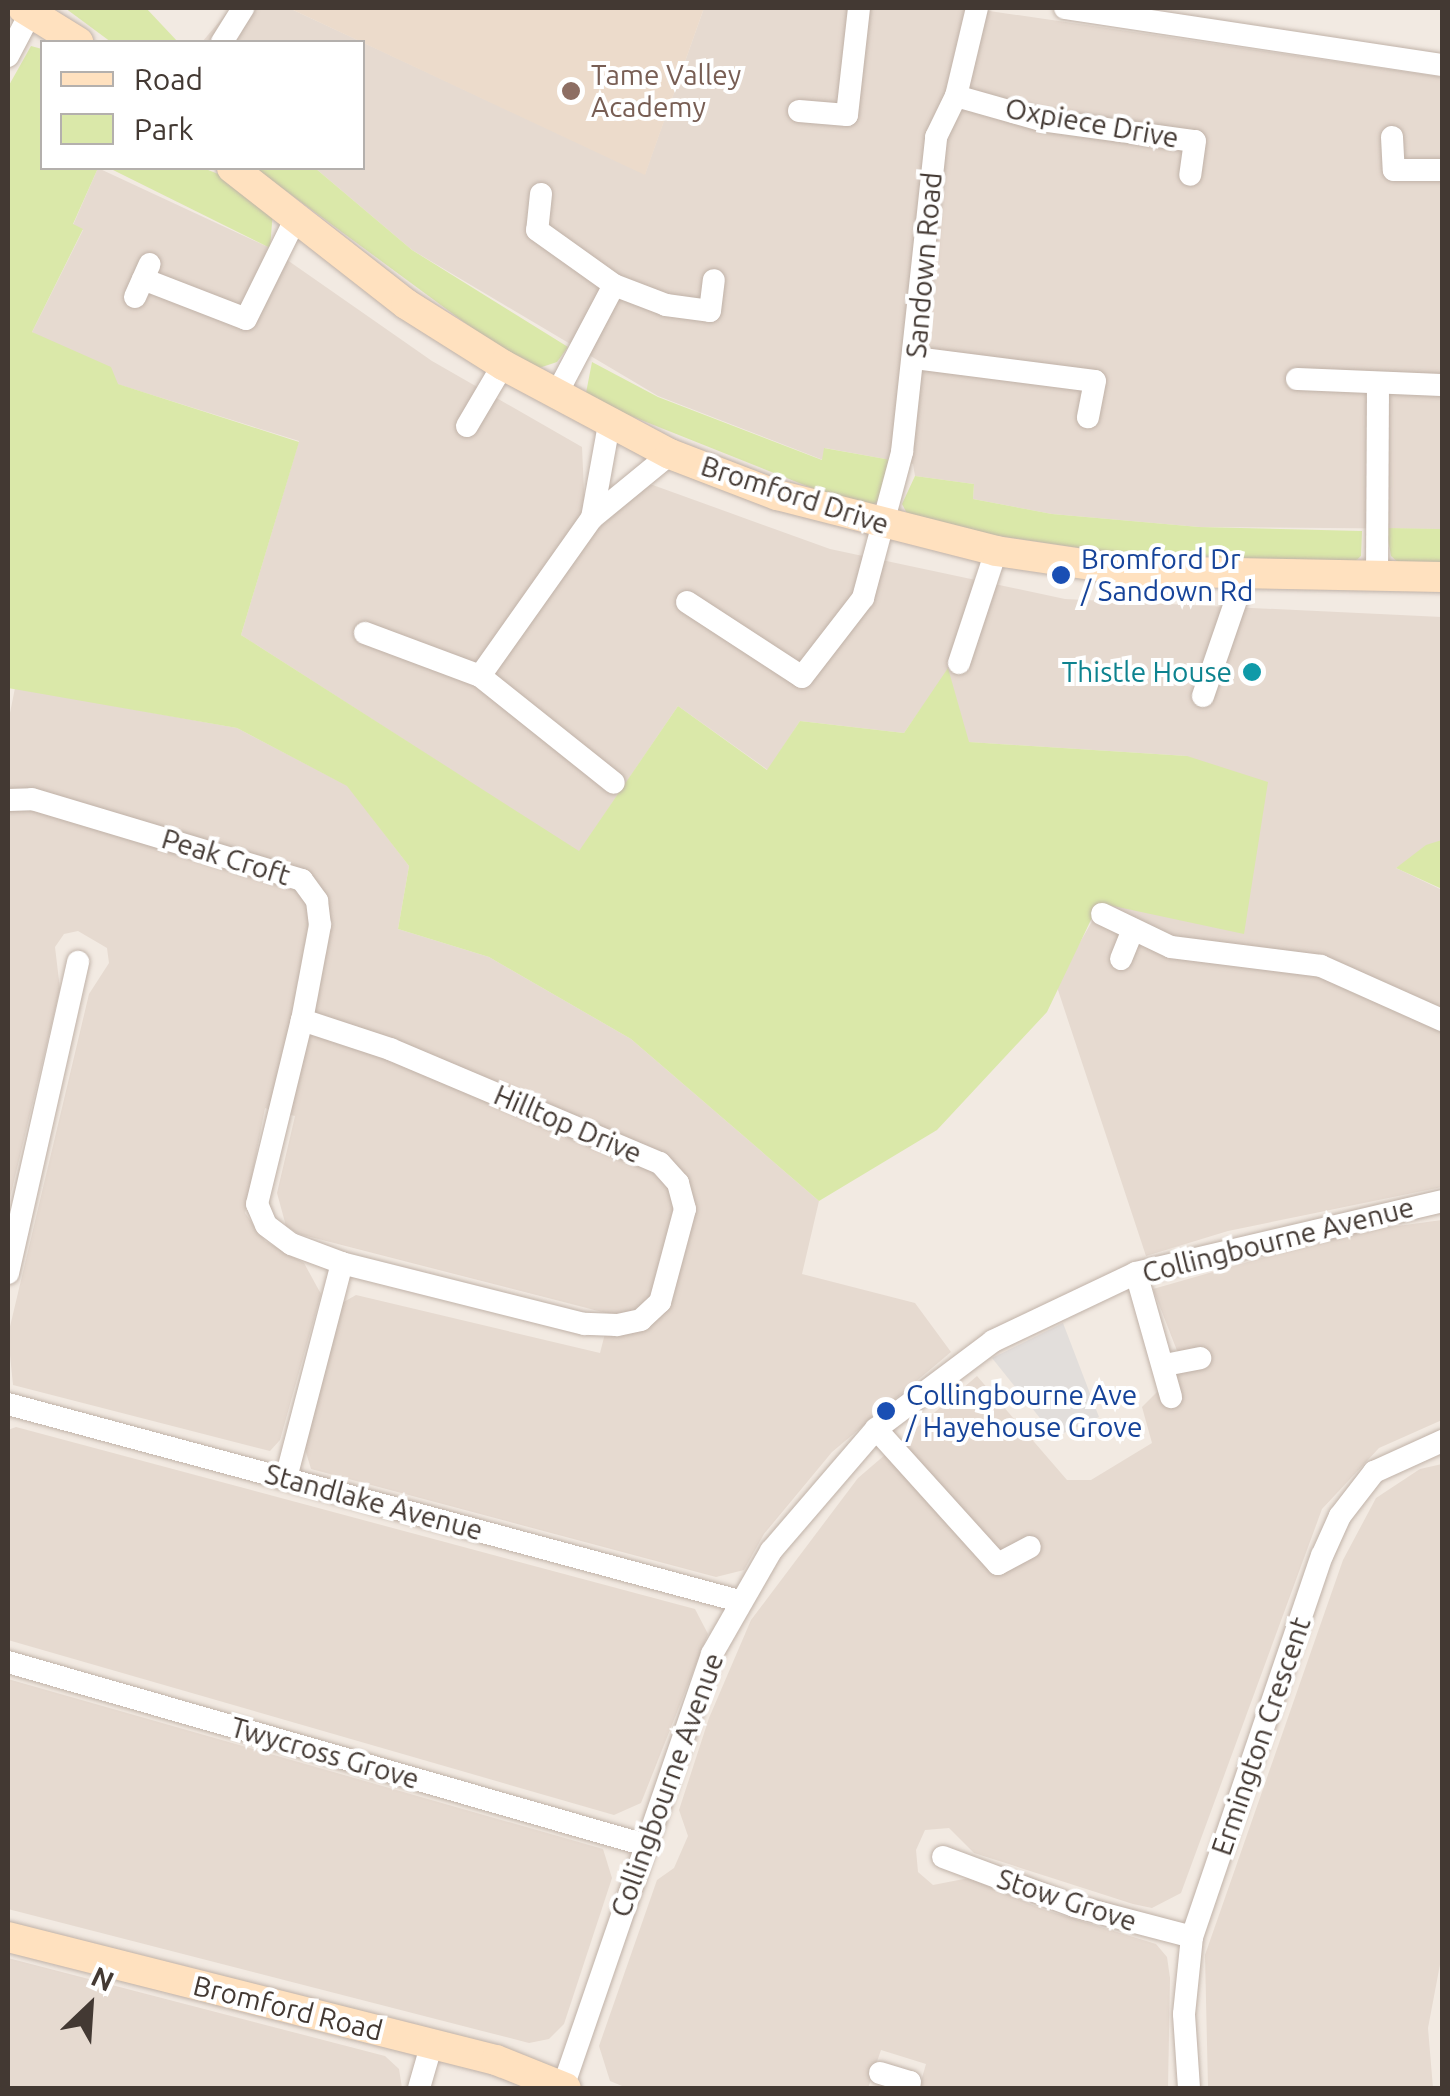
<!DOCTYPE html>
<style>
body{margin:0}
#map{position:relative;width:1450px;height:2096px;overflow:hidden;background:#f2eae2;font-family:Ubuntu,sans-serif}
div>[style]{position:absolute}
.residential>*{inset:0;background:#e6dad0}
.education>*{inset:0;background:#ecdbcb}
.green>*{inset:0;background:#dae8a9}
.parking>*{inset:0;background:#e2dedb}
.roads{filter:drop-shadow(0 0 2px #c0b2a8) drop-shadow(0 0 2px #c0b2a8)}
.street>*{height:22px;margin:-11px;padding:0 11px;transform-origin:11px;border-radius:11px;background:#fff}
.secondary>*{height:30px;margin:-15px;padding:0 15px;transform-origin:15px;border-radius:15px;background:#ffe1bf}
.dots>*{width:28px;height:28px;translate:-50% -50%;box-sizing:border-box;border:5px solid #fff;border-radius:50%}
span{translate:-50% -50%;white-space:nowrap;text-align:center;line-height:1.15;-webkit-text-stroke:8px #fff;paint-order:stroke}
.education-label{font-size:28px;color:#785e54}
.left{translate:0 -50%;text-align:left}
.street-label{font-size:28px;color:#433933}
.transit-label{font-size:28px;color:#164399}
.culture-label{font-size:28px;color:#0d838f}
.right{translate:-100% -50%;text-align:right}
.frame{position:absolute;inset:0;border:10px solid #433933;pointer-events:none}
.legend{position:absolute;left:40px;top:40px;width:325px;height:130px;box-sizing:border-box;background:#fff;border:2px solid #b4b0ad;margin:0;padding:12px 18px;list-style:none;font-size:30px;color:#433933}
.legend li{display:flex;align-items:center;gap:20px;height:50px}
.legend b{width:50px;border:2px solid #b4b0ad}
.north{position:absolute;left:40px;top:1956px;width:100px;height:100px;-webkit-text-stroke:8px #fff;paint-order:stroke;rotate:25deg;font-size:28px;font-weight:700;line-height:40px;text-align:center;color:#433933}
.north::after{content:'';display:block;margin:auto;width:35px;height:45px;background:#433933;clip-path:polygon(50% 0,100% 100%,50% 72%,0 100%)}
</style>
<div id="map">
<div class="residential">
<i style="clip-path:polygon(231px 8px,289px 8px,645px 174px,704px 8px,969px 8px,1442px 77px,1442px 529px,1199px 527px,1052px 514px,973px 499px,974px 484px,915px 476px,913px 464px,825px 448px,823px 460px,658px 396px,412px 250px,315px 168px,362px 168px,362px 42px,202px 42px)"></i>
<i style="clip-path:polygon(98px 168px,270px 248px,432px 361px,582px 447px,585px 513px,602px 525px,650px 484px,830px 549px,1065px 599px,1442px 617px,1442px 840px,1396px 868px,1442px 890px,1442px 1187px,1228px 1231px,1146px 1256px,1056px 984px,1187px 756px,968px 742px,948px 670px,904px 733px,800px 721px,768px 770px,678px 706px,579px 852px,241px 635px,299px 441px,117px 384px,32px 332px,83px 230px,73px 225px)"></i>
<i style="clip-path:polygon(15px 688px,237px 728px,348px 786px,409px 866px,398px 929px,489px 957px,631px 1039px,819px 1201px,802px 1274px,915px 1303px,951px 1352px,832px 1452px,764px 1534px,744px 1570px,716px 1577px,311px 1469px,305px 1449px,342px 1303px,356px 1295px,600px 1353px,610px 1314px,299px 1234px,286px 1226px,277px 1193px,295px 1116px,265px 1108px,245px 1213px,265px 1241px,304px 1263px,321px 1294px,280px 1440px,270px 1451px,13px 1385px,8px 1335px,89px 994px,109px 963px,107px 948px,78px 931px,64px 934px,55px 947px,60px 989px,8px 1206px,8px 723px)"></i>
<i style="clip-path:polygon(1442px 1220px,1442px 1420px,1379px 1448px,1322px 1509px,1181px 1893px,1152px 1908px,1133px 1904px,974px 1853px,949px 1828px,925px 1830px,916px 1850px,918px 1872px,933px 1885px,969px 1878px,1042px 1909px,1156px 1944px,1167px 1957px,1170px 1978px,1168px 2088px,919px 2088px,926px 2064px,881px 2050px,868px 2088px,627px 2088px,610px 2081px,599px 2046px,657px 1880px,674px 1868px,688px 1836px,679px 1810px,709px 1718px,751px 1620px,858px 1478px,977px 1376px,1067px 1480px,1091px 1480px,1152px 1443px,1142px 1407px,1183px 1366px,1153px 1289px,1353px 1232px)"></i>
<i style="clip-path:polygon(16px 1427px,695px 1609px,708px 1634px,641px 1803px,614px 1815px,8px 1640px,8px 1430px)"></i>
<i style="clip-path:polygon(1442px 1464px,1442px 1954px,1428px 2028px,1433px 2088px,1208px 2088px,1205px 1955px,1343px 1560px,1376px 1498px,1420px 1469px)"></i>
<i style="clip-path:polygon(8px 1679px,603px 1849px,612px 1878px,564px 2024px,549px 2039px,529px 2043px,8px 1909px)"></i>
<i style="clip-path:polygon(8px 1958px,385px 2056px,399px 2069px,402px 2088px,8px 2088px)"></i>
</div>
<div class="education">
<i style="clip-path:polygon(289px 8px,704px 8px,645px 175px)"></i>
</div>
<div class="green">
<i style="clip-path:polygon(65px 8px,146px 8px,178px 42px,111px 42px)"></i>
<i style="clip-path:polygon(31px 46px,42px 49px,42px 168px,98px 168px,73px 224px,83px 229px,32px 332px,111px 367px,118px 384px,299px 442px,241px 635px,579px 851px,678px 706px,767px 770px,800px 721px,904px 733px,948px 668px,969px 742px,1187px 756px,1268px 782px,1244px 934px,1099px 903px,1047px 1012px,937px 1130px,819px 1201px,631px 1039px,489px 957px,398px 929px,409px 866px,347px 786px,237px 728px,8px 688px,8px 87px)"></i>
<i style="clip-path:polygon(109px 168px,203px 168px,226px 177px,273px 211px,270px 248px)"></i>
<i style="clip-path:polygon(255px 168px,315px 168px,412px 250px,568px 347px,557px 362px,539px 368px,506px 353px)"></i>
<i style="clip-path:polygon(592px 362px,658px 397px,822px 460px,824px 448px,891px 460px,882px 498px,869px 508px,842px 500px,601px 404px,586px 393px)"></i>
<i style="clip-path:polygon(915px 476px,974px 484px,973px 499px,1052px 514px,1199px 527px,1362px 531px,1361px 556px,1351px 565px,1092px 550px,912px 523px,902px 504px)"></i>
<i style="clip-path:polygon(1386px 528px,1442px 529px,1442px 566px,1402px 566px,1391px 556px)"></i>
<i style="clip-path:polygon(1442px 840px,1442px 889px,1396px 868px,1426px 845px)"></i>
</div>
<div class="parking">
<i style="clip-path:polygon(1063px 1323px,1099px 1417px,1055px 1437px,992px 1358px)"></i>
</div>
<div class="roads">
<div class="street">
<i style="left:1065px;top:8px;width:381px;rotate:8.6deg"></i>
<i style="left:222px;top:42px;width:40px;rotate:-58deg"></i>
<i style="left:8px;top:56px;width:50px;rotate:-62.4deg"></i>
<i style="left:956px;top:96px;width:88px;rotate:15.8deg"></i>
<i style="left:1041px;top:120px;width:155px;rotate:7.8deg"></i>
<i style="left:1195px;top:141px;width:34px;rotate:98deg"></i>
<i style="left:799px;top:111px;width:48px;rotate:4.8deg"></i>
<i style="left:847px;top:115px;width:108px;rotate:-83.6deg"></i>
<i style="left:1392px;top:137px;width:33px;rotate:87deg"></i>
<i style="left:1394px;top:170px;width:48px"></i>
<i style="left:541px;top:194px;width:36px;rotate:96deg"></i>
<i style="left:537px;top:230px;width:95px;rotate:35.5deg"></i>
<i style="left:614px;top:285px;width:56px;rotate:21deg"></i>
<i style="left:666px;top:305px;width:44px;rotate:7.8deg"></i>
<i style="left:710px;top:311px;width:31px;rotate:-83deg"></i>
<i style="left:143px;top:279px;width:110px;rotate:21.2deg"></i>
<i style="left:246px;top:319px;width:110px;rotate:-63.7deg"></i>
<i style="left:135px;top:297px;width:36px;rotate:-66deg"></i>
<i style="left:915px;top:358px;width:181px;rotate:7.3deg"></i>
<i style="left:1095px;top:381px;width:37px;rotate:101deg"></i>
<i style="left:1297px;top:379px;width:145px;rotate:2.4deg"></i>
<i style="left:556px;top:395px;width:124px;rotate:-62.2deg"></i>
<i style="left:467px;top:426px;width:71px;rotate:-59.5deg"></i>
<i style="left:592px;top:518px;width:96px;rotate:-79.7deg"></i>
<i style="left:1377px;top:577px;width:193px;rotate:-89.7deg"></i>
<i style="left:687px;top:602px;width:137px;rotate:33.1deg"></i>
<i style="left:802px;top:677px;width:100px;rotate:-52.3deg"></i>
<i style="left:863px;top:598px;width:151px;rotate:-75deg"></i>
<i style="left:902px;top:452px;width:317px;rotate:-83.8deg"></i>
<i style="left:936px;top:137px;width:46px;rotate:-64deg"></i>
<i style="left:956px;top:96px;width:90px;rotate:-76.6deg"></i>
<i style="left:365px;top:633px;width:123px;rotate:20.5deg"></i>
<i style="left:480px;top:676px;width:171px;rotate:38.6deg"></i>
<i style="left:959px;top:663px;width:118px;rotate:-71.7deg"></i>
<i style="left:480px;top:676px;width:194px;rotate:-54.7deg"></i>
<i style="left:592px;top:518px;width:101px;rotate:-39.4deg"></i>
<i style="left:1203px;top:696px;width:129px;rotate:-71deg"></i>
<i style="left:8px;top:800px;width:24px;rotate:-2deg"></i>
<i style="left:32px;top:799px;width:282px;rotate:16.7deg"></i>
<i style="left:302px;top:880px;width:26px;rotate:54deg"></i>
<i style="left:317px;top:901px;width:24px;rotate:83deg"></i>
<i style="left:320px;top:925px;width:97px;rotate:100.7deg"></i>
<i style="left:1102px;top:914px;width:76px;rotate:25.6deg"></i>
<i style="left:1171px;top:947px;width:151px;rotate:7.2deg"></i>
<i style="left:1321px;top:966px;width:133px;rotate:24.1deg"></i>
<i style="left:1121px;top:959px;width:32px;rotate:-68deg"></i>
<i style="left:8px;top:1273px;width:319px;rotate:-77.3deg"></i>
<i style="left:1136px;top:1273px;width:129px;rotate:74.2deg"></i>
<i style="left:1165px;top:1365px;width:36px;rotate:-11deg"></i>
<i style="left:8px;top:1404px;width:757px;rotate:15.08deg"></i>
<i style="left:876px;top:1429px;width:182px;rotate:47.9deg"></i>
<i style="left:998px;top:1564px;width:36px;rotate:-28deg"></i>
<i style="left:286px;top:1478px;width:222px;rotate:-75.4deg"></i>
<i style="left:342px;top:1263px;width:54px;rotate:-159.6deg"></i>
<i style="left:291px;top:1244px;width:31px;rotate:-143deg"></i>
<i style="left:266px;top:1225px;width:23px;rotate:-113deg"></i>
<i style="left:257px;top:1204px;width:189px;rotate:-76.3deg"></i>
<i style="left:302px;top:1020px;width:93px;rotate:18.2deg"></i>
<i style="left:390px;top:1049px;width:293px;rotate:22.9deg"></i>
<i style="left:660px;top:1163px;width:27px;rotate:48deg"></i>
<i style="left:678px;top:1183px;width:27px;rotate:75deg"></i>
<i style="left:685px;top:1209px;width:96px;rotate:105deg"></i>
<i style="left:660px;top:1302px;width:26px;rotate:137deg"></i>
<i style="left:641px;top:1320px;width:25px;rotate:168deg"></i>
<i style="left:617px;top:1325px;width:33px;rotate:-178deg"></i>
<i style="left:584px;top:1324px;width:250px;rotate:-165.9deg"></i>
<i style="left:8px;top:1662px;width:660px;rotate:16.02deg"></i>
<i style="left:943px;top:1857px;width:140px;rotate:20.5deg"></i>
<i style="left:1074px;top:1906px;width:122px;rotate:14.7deg"></i>
<i style="left:880px;top:2073px;width:31px;rotate:17deg"></i>
<i style="left:910px;top:2082px;width:6px;rotate:108deg"></i>
<i style="left:563px;top:2087px;width:458px;rotate:-71deg"></i>
<i style="left:712px;top:1654px;width:119px;rotate:-60.2deg"></i>
<i style="left:771px;top:1551px;width:161px;rotate:-49.3deg"></i>
<i style="left:876px;top:1429px;width:146px;rotate:-36.9deg"></i>
<i style="left:993px;top:1341px;width:158px;rotate:-25.4deg"></i>
<i style="left:1136px;top:1273px;width:314px;rotate:-13.2deg"></i>
<i style="left:419px;top:2088px;width:47px;rotate:-73.9deg"></i>
<i style="left:1189px;top:2088px;width:74px;rotate:-93.9deg"></i>
<i style="left:1184px;top:2014px;width:77px;rotate:-84.1deg"></i>
<i style="left:1192px;top:1937px;width:403px;rotate:-71.2deg"></i>
<i style="left:1322px;top:1556px;width:44px;rotate:-65.8deg"></i>
<i style="left:1340px;top:1516px;width:56px;rotate:-52.3deg"></i>
<i style="left:1374px;top:1472px;width:75px;rotate:-24.5deg"></i>
</div>
<div class="secondary">
<i style="left:23px;top:8px;width:65px;rotate:31.7deg"></i>
<i style="left:232px;top:168px;width:221px;rotate:38deg"></i>
<i style="left:406px;top:304px;width:115px;rotate:32.2deg"></i>
<i style="left:503px;top:365px;width:189px;rotate:28.1deg"></i>
<i style="left:670px;top:454px;width:115px;rotate:21deg"></i>
<i style="left:777px;top:495px;width:226px;rotate:14.3deg"></i>
<i style="left:996px;top:551px;width:137px;rotate:8.4deg"></i>
<i style="left:1132px;top:571px;width:310px;rotate:1.1deg"></i>
<i style="left:8px;top:1937px;width:503px;rotate:14.15deg"></i>
<i style="left:496px;top:2060px;width:75px;rotate:21.8deg"></i>
</div>
</div>
<div class="dots">
<i style="left:571px;top:91px;background:#8d6e63"></i>
<i style="left:1061px;top:575px;background:#1a4fb4"></i>
<i style="left:1252px;top:672px;background:#0f9aa8"></i>
<i style="left:886px;top:1411px;background:#1a4fb4"></i>
</div>
<div class="education-label">
<span class="left" style="left:591px;top:91px">Tame Valley<br>Academy</span>
</div>
<div class="street-label">
<span style="left:1092px;top:123px;rotate:10deg">Oxpiece Drive</span>
<span style="left:924px;top:265px;rotate:-85deg">Sandown Road</span>
<span style="left:795px;top:495px;rotate:18deg">Bromford Drive</span>
<span style="left:226px;top:857px;rotate:17deg">Peak Croft</span>
<span style="left:568px;top:1124px;rotate:23deg">Hilltop Drive</span>
<span style="left:1278px;top:1240px;rotate:-14deg">Collingbourne Avenue</span>
<span style="left:374px;top:1502px;rotate:15deg">Standlake Avenue</span>
<span style="left:1261px;top:1736px;rotate:-71deg">Ermington Crescent</span>
<span style="left:325px;top:1753px;rotate:16deg">Twycross Grove</span>
<span style="left:667px;top:1785px;rotate:-70deg">Collingbourne Avenue</span>
<span style="left:1067px;top:1900px;rotate:18deg">Stow Grove</span>
<span style="left:288px;top:2008px;rotate:14deg">Bromford Road</span>
</div>
<div class="transit-label">
<span class="left" style="left:1081px;top:575px">Bromford Dr<br>/ Sandown Rd</span>
<span class="left" style="left:906px;top:1411px">Collingbourne Ave<br>/ Hayehouse Grove</span>
</div>
<div class="culture-label">
<span class="right" style="left:1232px;top:672px">Thistle House</span>
</div>
<div class="frame"></div>
<ul class="legend">
<li><b style="height:12px;background:#ffe1bf"></b>Road</li>
<li><b style="height:28px;background:#dae8a9"></b>Park</li>
</ul>
<div class="north">N</div>
</div>
